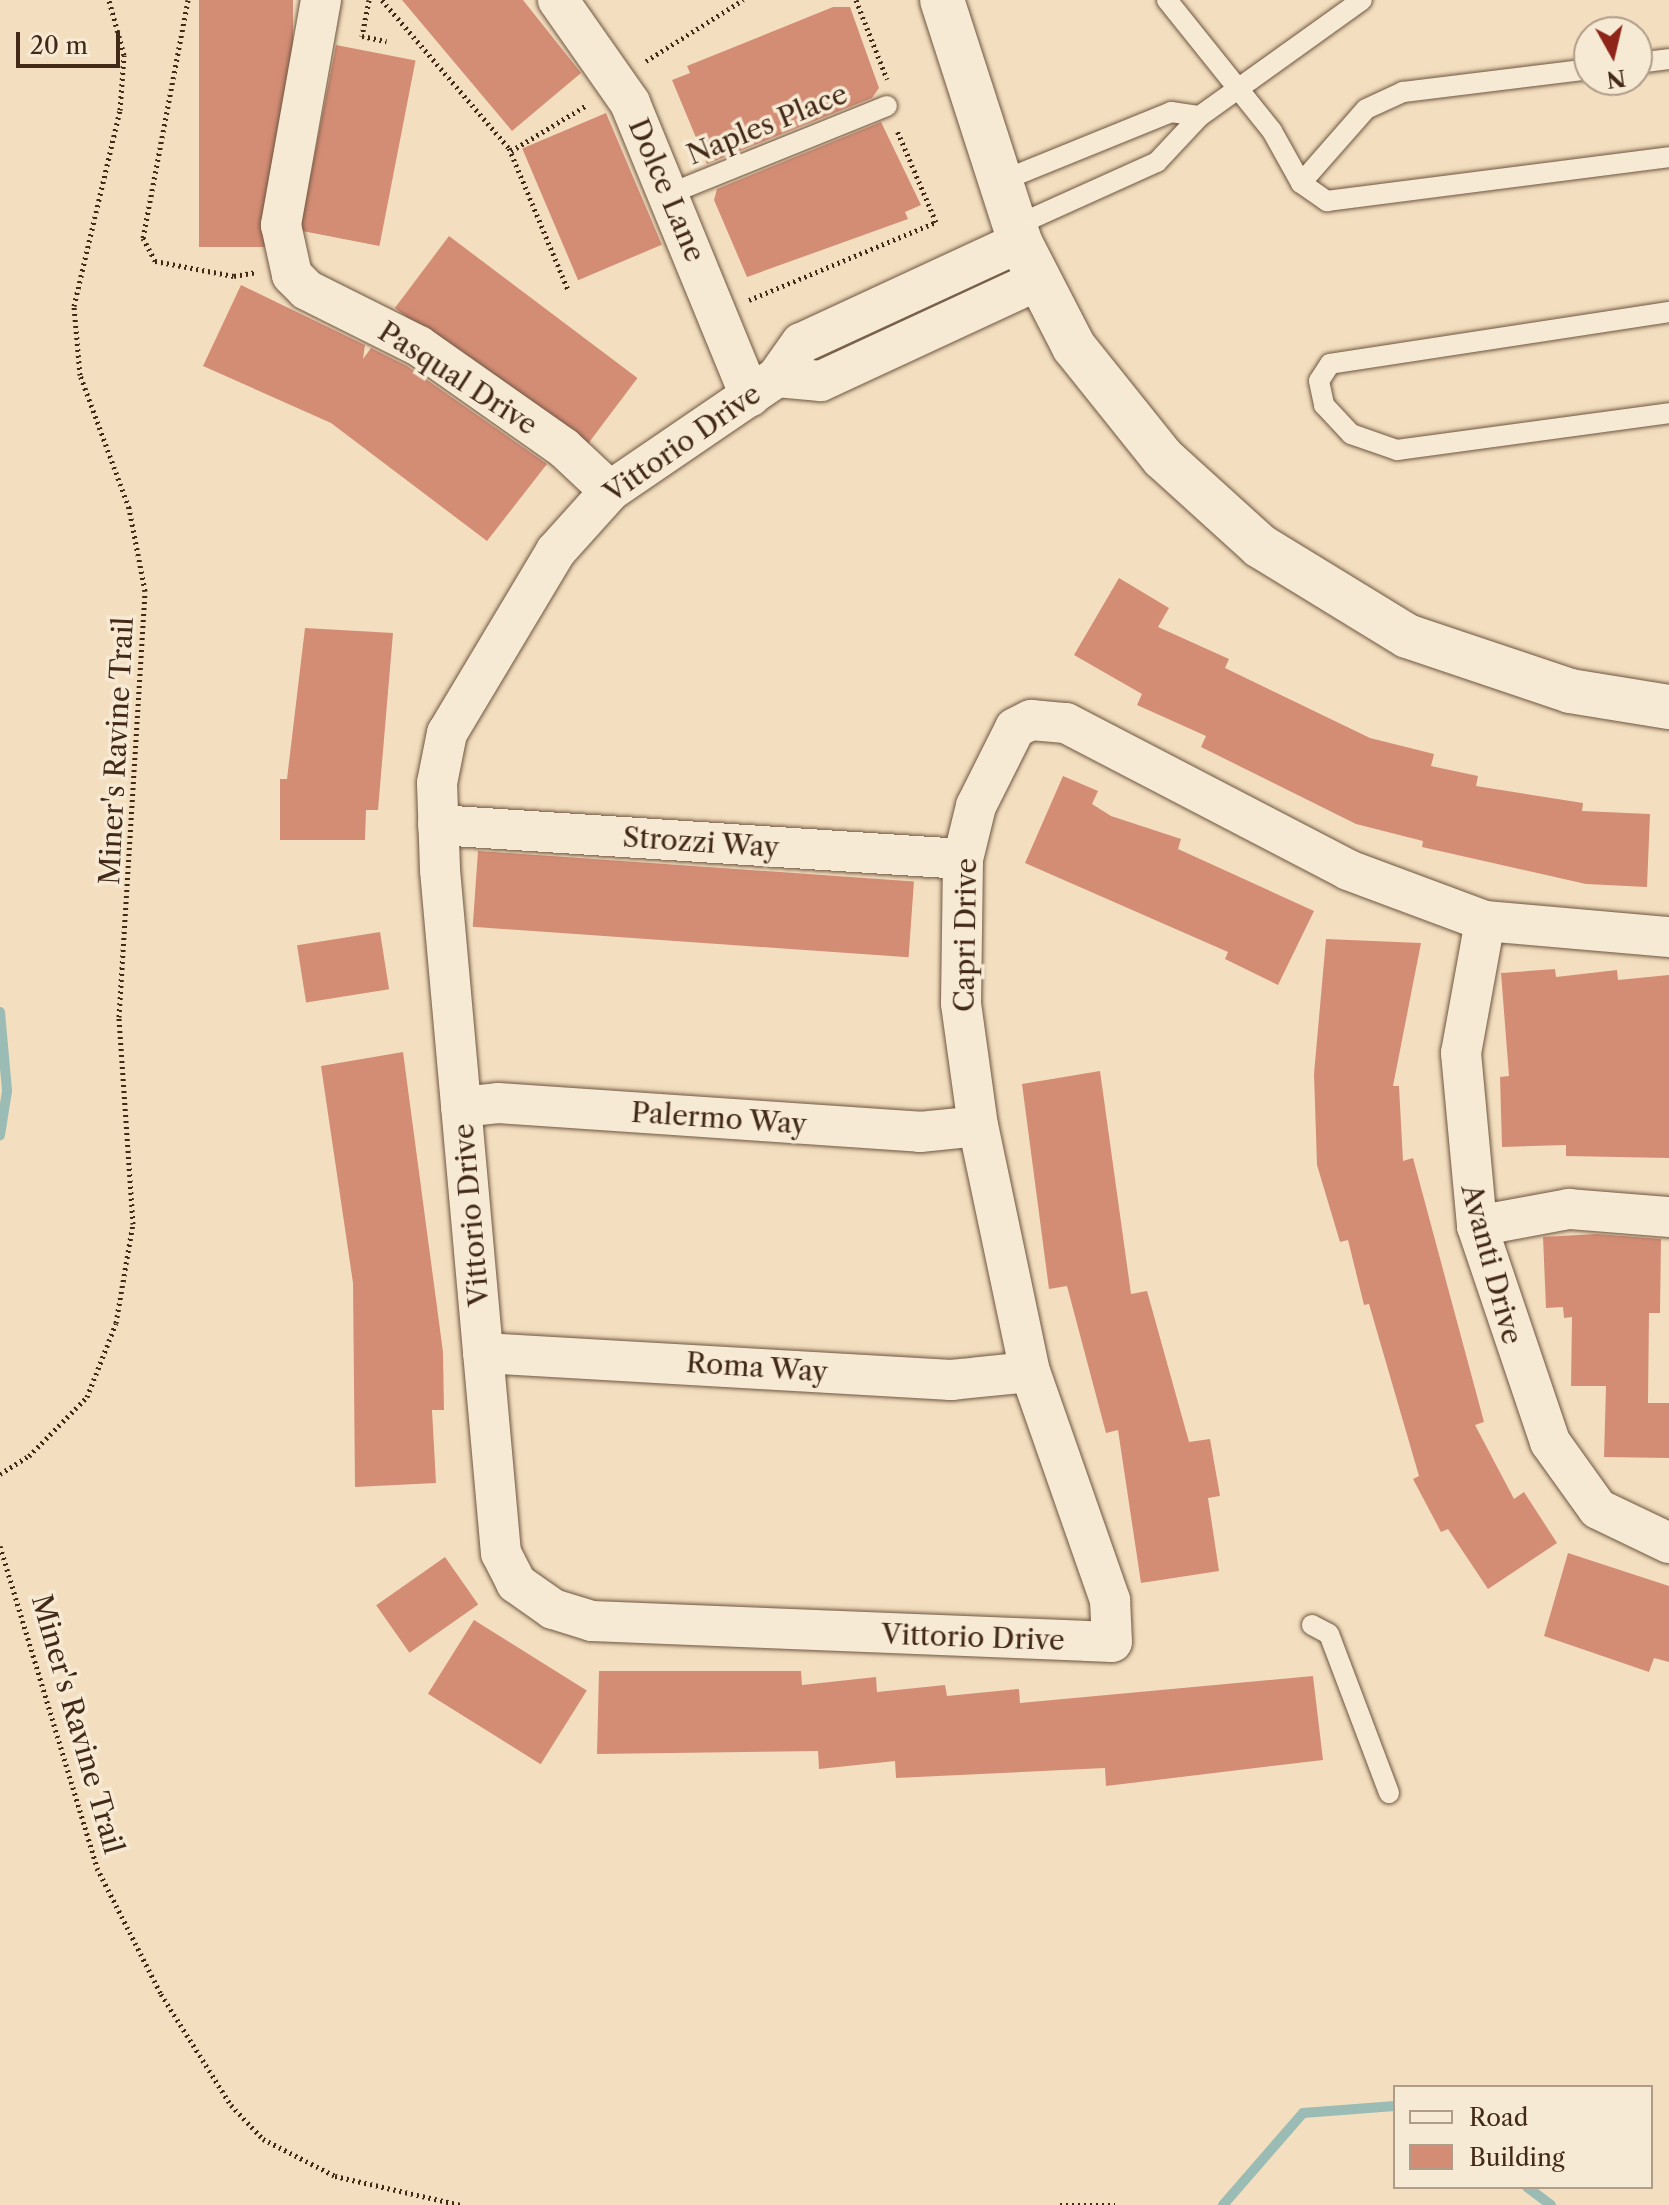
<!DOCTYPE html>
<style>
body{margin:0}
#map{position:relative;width:1669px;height:2205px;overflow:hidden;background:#f3dfbf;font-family:"Libre Caslon Text",serif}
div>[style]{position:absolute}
.stream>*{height:10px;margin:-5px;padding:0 5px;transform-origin:5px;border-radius:5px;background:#9bbcb5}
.building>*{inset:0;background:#d48d75;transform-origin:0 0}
.path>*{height:5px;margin-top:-2.5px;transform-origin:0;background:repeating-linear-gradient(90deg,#432917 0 2px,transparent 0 6px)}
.roads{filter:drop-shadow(0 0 2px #6f5641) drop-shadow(0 0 2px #6f5641)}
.lane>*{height:20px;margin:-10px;padding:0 10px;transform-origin:10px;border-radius:10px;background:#f7ead5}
.street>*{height:40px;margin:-20px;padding:0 20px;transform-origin:20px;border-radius:20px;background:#f7ead5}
.secondary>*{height:44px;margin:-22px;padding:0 22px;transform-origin:22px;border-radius:22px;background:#f7ead5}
span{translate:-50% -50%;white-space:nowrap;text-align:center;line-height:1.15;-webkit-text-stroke:7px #f7ead5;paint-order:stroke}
.street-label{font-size:28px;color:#432917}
.legend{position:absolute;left:1393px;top:2085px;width:260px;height:104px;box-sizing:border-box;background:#f7ead5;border:2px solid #af9d89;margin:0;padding:10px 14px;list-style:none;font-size:24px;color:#432917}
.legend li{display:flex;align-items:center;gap:16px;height:40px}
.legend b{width:40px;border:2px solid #af9d89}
.north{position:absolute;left:1573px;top:16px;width:80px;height:80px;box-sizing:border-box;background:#f7ead5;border:2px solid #af9d89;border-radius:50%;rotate:172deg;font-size:22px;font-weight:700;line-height:32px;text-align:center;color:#432917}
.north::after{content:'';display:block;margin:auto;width:28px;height:36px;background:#8f2418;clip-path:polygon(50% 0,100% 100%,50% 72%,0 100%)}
.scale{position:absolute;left:16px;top:32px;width:104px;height:36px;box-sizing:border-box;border:4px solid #432917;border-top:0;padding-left:10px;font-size:24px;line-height:28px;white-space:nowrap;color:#432917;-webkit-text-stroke:6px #f7ead5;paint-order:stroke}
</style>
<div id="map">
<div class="stream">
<i style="left:0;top:1012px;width:79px;rotate:84.9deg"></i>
<i style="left:7px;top:1091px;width:45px;rotate:99deg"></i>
<i style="left:1527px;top:2187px;width:30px;rotate:37deg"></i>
<i style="left:1223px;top:2205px;width:122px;rotate:-49deg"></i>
<i style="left:1303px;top:2113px;width:92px;rotate:-4.4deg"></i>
</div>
<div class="building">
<i style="left:199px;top:0;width:94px;height:247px"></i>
<i style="clip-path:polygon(402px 0,523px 0,581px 73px,512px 131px)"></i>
<i style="clip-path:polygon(833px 7px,850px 7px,879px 88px,872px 98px,707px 164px,672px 80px,690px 73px,687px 66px)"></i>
<i style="left:336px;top:45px;width:81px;height:189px;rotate:11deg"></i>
<i style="left:606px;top:113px;width:143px;height:91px;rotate:67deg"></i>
<i style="clip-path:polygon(881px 122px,921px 205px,905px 212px,908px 219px,747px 277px,714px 200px,717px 189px)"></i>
<i style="left:449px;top:236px;width:236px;height:90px;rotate:37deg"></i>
<i style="clip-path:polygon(241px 285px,365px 345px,363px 359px,371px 348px,407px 366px,547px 464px,487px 541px,331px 423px,203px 366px)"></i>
<i style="clip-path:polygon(1119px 578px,1169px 608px,1158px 627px,1229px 659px,1225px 668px,1370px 738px,1434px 754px,1431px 766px,1478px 776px,1476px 786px,1583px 803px,1582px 811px,1650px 814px,1647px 887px,1586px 884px,1422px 847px,1423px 841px,1356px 824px,1201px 747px,1206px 736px,1137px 705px,1142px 694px,1074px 655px)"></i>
<i style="clip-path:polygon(305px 628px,393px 633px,378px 810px,366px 810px,365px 840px,280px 840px,280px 779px,287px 779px)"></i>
<i style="clip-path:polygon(1063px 776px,1098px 791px,1092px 804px,1111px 816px,1181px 839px,1178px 849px,1314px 911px,1278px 985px,1225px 959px,1228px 952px,1025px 863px)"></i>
<i style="left:478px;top:851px;width:437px;height:76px;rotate:4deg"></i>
<i style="left:380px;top:932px;width:58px;height:84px;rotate:81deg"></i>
<i style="clip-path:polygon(1326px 939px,1421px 943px,1393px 1086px,1399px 1086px,1403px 1161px,1413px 1158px,1420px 1184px,1484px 1422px,1475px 1425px,1514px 1499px,1524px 1492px,1557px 1543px,1488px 1589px,1448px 1529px,1441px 1532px,1413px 1479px,1419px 1476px,1369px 1304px,1364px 1305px,1348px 1240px,1340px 1242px,1317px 1165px,1314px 1074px)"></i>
<i style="clip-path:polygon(1555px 969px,1556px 977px,1617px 970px,1618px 980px,1669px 975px,1669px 1158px,1566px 1156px,1566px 1145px,1502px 1147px,1500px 1077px,1509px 1076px,1501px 973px)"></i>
<i style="clip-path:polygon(403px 1052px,443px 1352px,444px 1410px,432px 1410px,436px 1483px,355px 1487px,353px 1283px,321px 1066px)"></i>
<i style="clip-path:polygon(1100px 1071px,1131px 1294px,1147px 1291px,1189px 1442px,1210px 1439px,1220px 1496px,1208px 1498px,1219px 1571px,1141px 1583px,1118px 1430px,1106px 1433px,1067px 1286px,1049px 1289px,1022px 1084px)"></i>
<i style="clip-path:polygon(1596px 1234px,1661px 1239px,1660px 1313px,1649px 1313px,1648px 1403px,1669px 1403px,1669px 1458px,1604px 1457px,1606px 1386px,1571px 1386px,1572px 1317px,1564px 1318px,1563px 1307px,1546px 1308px,1543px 1237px)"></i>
<i style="clip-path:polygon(1568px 1553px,1669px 1586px,1669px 1662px,1654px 1658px,1649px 1672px,1544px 1636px)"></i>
<i style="left:445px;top:1557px;width:58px;height:84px;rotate:55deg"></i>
<i style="left:474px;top:1620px;width:133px;height:87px;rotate:32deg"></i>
<i style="clip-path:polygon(599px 1671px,801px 1671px,802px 1685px,876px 1677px,877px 1692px,945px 1685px,947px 1696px,1019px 1689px,1020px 1703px,1313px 1676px,1323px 1760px,1106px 1786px,1105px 1768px,896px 1778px,895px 1761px,819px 1769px,818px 1751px,597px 1754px)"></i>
</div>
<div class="path">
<i style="left:188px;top:0;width:242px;rotate:100.7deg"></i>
<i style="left:143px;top:238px;width:26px;rotate:62deg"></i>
<i style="left:155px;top:261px;width:80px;rotate:10.8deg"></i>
<i style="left:234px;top:276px;width:22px;rotate:-10deg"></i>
<i style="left:369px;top:0;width:37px;rotate:101deg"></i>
<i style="left:362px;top:36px;width:25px;rotate:12deg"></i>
<i style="left:382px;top:0;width:195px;rotate:49.4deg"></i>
<i style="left:509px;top:148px;width:154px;rotate:67.4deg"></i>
<i style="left:856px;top:0;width:85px;rotate:68.6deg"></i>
<i style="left:646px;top:61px;width:115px;rotate:-32.2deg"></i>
<i style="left:511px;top:151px;width:89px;rotate:-31.2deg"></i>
<i style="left:749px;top:300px;width:203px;rotate:-22.6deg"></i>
<i style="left:936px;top:222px;width:100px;rotate:-113deg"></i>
<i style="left:0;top:1474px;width:34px;rotate:-32deg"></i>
<i style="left:29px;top:1456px;width:83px;rotate:-45.5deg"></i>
<i style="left:87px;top:1397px;width:79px;rotate:-68.6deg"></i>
<i style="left:116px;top:1323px;width:100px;rotate:-80.3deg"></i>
<i style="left:133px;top:1224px;width:207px;rotate:-93.9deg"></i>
<i style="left:119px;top:1017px;width:427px;rotate:-86.5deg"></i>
<i style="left:145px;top:591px;width:85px;rotate:-100.9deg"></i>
<i style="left:129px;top:508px;width:142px;rotate:-110.2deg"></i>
<i style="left:80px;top:375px;width:69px;rotate:-95deg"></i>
<i style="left:74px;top:306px;width:201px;rotate:-76.8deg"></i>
<i style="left:120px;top:110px;width:55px;rotate:-85.8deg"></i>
<i style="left:124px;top:55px;width:57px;rotate:-105.3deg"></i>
<i style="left:0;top:1546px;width:336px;rotate:73.2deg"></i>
<i style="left:97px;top:1868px;width:141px;rotate:63.1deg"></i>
<i style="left:161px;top:1994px;width:131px;rotate:57.8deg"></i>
<i style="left:231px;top:2105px;width:47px;rotate:46.7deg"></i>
<i style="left:263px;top:2139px;width:81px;rotate:27.2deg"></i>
<i style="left:335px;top:2176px;width:129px;rotate:13deg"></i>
<i style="left:1060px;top:2205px;width:55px"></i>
</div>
<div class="roads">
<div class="lane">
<i style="left:1167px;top:0;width:168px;rotate:51.3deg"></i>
<i style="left:1272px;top:131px;width:60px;rotate:60.9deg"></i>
<i style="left:1301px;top:183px;width:32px;rotate:35deg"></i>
<i style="left:1327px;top:201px;width:345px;rotate:-7.3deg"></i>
<i style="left:1637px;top:63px;width:32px;rotate:-7deg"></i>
<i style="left:1200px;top:116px;width:199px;rotate:-35.6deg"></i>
<i style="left:999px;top:182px;width:186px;rotate:-22.1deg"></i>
<i style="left:1171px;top:112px;width:29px;rotate:8deg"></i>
<i style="left:1200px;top:116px;width:63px;rotate:133.1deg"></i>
<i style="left:1157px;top:162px;width:156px;rotate:155.7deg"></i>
<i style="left:1301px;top:183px;width:98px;rotate:-48.7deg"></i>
<i style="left:1366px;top:109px;width:41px;rotate:-24.7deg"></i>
<i style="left:1403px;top:92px;width:187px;rotate:-7deg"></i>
<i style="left:669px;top:194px;width:235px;rotate:-22deg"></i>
<i style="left:1669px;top:312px;width:343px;rotate:171.3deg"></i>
<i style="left:1330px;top:364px;width:20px;rotate:123deg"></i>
<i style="left:1319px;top:381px;width:25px;rotate:78deg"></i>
<i style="left:1324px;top:405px;width:40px;rotate:47deg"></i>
<i style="left:1351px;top:434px;width:49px;rotate:19.2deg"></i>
<i style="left:1397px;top:450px;width:275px;rotate:-7.7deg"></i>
<i style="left:1312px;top:1625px;width:19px;rotate:28deg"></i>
<i style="left:1329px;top:1634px;width:170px;rotate:69.3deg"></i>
</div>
<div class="street">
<i style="left:321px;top:0;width:229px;rotate:100.1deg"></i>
<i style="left:281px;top:225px;width:51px;rotate:77.6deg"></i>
<i style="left:292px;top:275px;width:21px;rotate:45deg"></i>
<i style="left:307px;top:290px;width:125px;rotate:26.6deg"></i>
<i style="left:419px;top:346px;width:177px;rotate:35.1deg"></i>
<i style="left:564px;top:448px;width:63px;rotate:43.1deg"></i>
<i style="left:558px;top:0;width:126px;rotate:55deg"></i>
<i style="left:630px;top:103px;width:317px;rotate:67.7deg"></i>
<i style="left:1020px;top:242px;width:241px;rotate:155.2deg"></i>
<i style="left:801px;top:343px;width:42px;rotate:125.2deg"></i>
<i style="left:777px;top:377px;width:202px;rotate:145.7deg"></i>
<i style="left:610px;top:491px;width:81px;rotate:132deg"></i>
<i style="left:556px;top:551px;width:212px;rotate:120.9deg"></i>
<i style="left:447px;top:733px;width:51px;rotate:101.3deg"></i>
<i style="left:437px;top:783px;width:87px;rotate:88deg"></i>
<i style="left:440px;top:870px;width:686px;rotate:84.9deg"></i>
<i style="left:501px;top:1553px;width:34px;rotate:63deg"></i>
<i style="left:516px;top:1583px;width:45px;rotate:35.1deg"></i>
<i style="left:553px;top:1609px;width:41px;rotate:17.1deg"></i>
<i style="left:592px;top:1621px;width:520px;rotate:2.31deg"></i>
<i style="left:1112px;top:1642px;width:42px;rotate:-92.7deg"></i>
<i style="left:1110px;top:1600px;width:242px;rotate:-109.3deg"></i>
<i style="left:1030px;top:1372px;width:251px;rotate:-101.9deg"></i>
<i style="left:978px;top:1126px;width:124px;rotate:-97.9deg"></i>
<i style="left:961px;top:1003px;width:144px;rotate:-89.2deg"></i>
<i style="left:963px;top:859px;width:55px;rotate:-76.2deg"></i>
<i style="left:976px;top:806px;width:87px;rotate:-63.4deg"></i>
<i style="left:1015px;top:728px;width:18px;rotate:-27deg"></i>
<i style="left:1031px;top:720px;width:35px;rotate:5deg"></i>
<i style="left:1066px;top:723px;width:318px;rotate:27.5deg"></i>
<i style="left:1348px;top:870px;width:146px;rotate:20.4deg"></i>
<i style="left:1485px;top:921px;width:185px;rotate:5deg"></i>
<i style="left:777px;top:377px;width:44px;rotate:5.2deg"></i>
<i style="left:821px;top:381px;width:240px;rotate:-24.9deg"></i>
<i style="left:438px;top:825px;width:526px;rotate:3.71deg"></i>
<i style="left:1485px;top:921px;width:134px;rotate:100.3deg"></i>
<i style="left:1461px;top:1053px;width:174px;rotate:84.7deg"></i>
<i style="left:1477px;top:1226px;width:228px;rotate:71.3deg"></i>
<i style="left:1550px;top:1442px;width:82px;rotate:54.4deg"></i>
<i style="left:1598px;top:1509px;width:79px;rotate:25.6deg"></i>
<i style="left:461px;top:1107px;width:37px;rotate:-6deg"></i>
<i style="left:498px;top:1103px;width:423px;rotate:3.9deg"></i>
<i style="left:920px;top:1132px;width:58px;rotate:-5.9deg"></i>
<i style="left:1477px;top:1226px;width:94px;rotate:-10.5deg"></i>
<i style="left:1569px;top:1209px;width:100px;rotate:4.6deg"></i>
<i style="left:483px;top:1353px;width:469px;rotate:3.3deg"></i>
<i style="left:951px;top:1380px;width:79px;rotate:-5.8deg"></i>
</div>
<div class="secondary">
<i style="left:942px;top:0;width:254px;rotate:72.1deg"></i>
<i style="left:1020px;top:242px;width:118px;rotate:62.8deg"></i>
<i style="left:1074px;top:347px;width:142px;rotate:51.3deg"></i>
<i style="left:1163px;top:458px;width:131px;rotate:42.2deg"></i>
<i style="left:1260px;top:546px;width:172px;rotate:31.5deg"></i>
<i style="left:1407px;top:636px;width:172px;rotate:18.6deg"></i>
<i style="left:1570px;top:691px;width:100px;rotate:9.2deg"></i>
</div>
</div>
<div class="street-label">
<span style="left:767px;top:124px;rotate:-22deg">Naples Place</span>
<span style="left:667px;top:190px;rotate:67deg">Dolce Lane</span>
<span style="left:458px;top:378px;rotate:33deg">Pasqual Drive</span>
<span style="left:682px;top:443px;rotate:-35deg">Vittorio Drive</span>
<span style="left:116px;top:751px;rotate:-87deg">Miner's Ravine Trail</span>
<span style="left:701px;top:842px;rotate:4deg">Strozzi Way</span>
<span style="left:965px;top:935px;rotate:-89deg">Capri Drive</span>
<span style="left:719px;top:1118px;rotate:4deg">Palermo Way</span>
<span style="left:471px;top:1215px;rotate:-95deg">Vittorio Drive</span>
<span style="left:1492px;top:1264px;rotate:75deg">Avanti Drive</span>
<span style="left:757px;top:1367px;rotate:4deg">Roma Way</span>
<span style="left:973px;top:1637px;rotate:2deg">Vittorio Drive</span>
<span style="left:78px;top:1724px;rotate:74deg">Miner's Ravine Trail</span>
</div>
<ul class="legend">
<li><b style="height:10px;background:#f7ead5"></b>Road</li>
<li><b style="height:22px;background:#d48d75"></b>Building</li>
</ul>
<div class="north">N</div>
<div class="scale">20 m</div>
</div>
